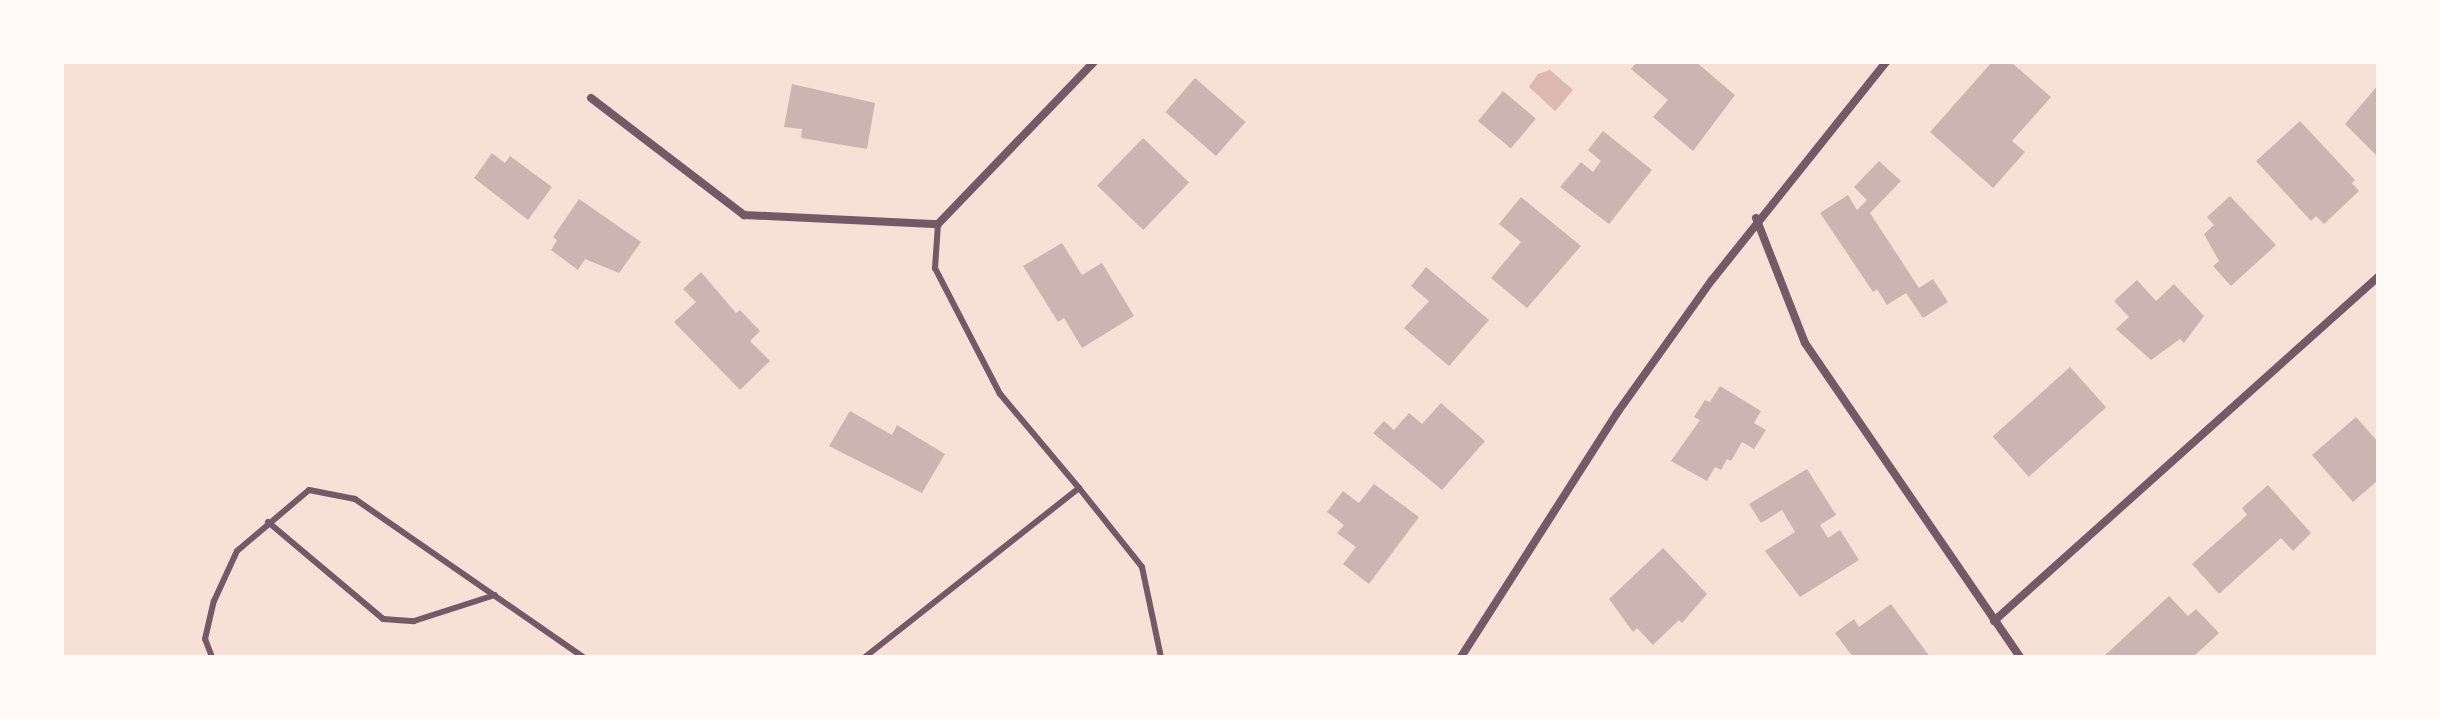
<!DOCTYPE html>
<style>
body{margin:0}
#map{position:relative;width:2440px;height:719px;overflow:hidden;background:#f7e1d7;font-family:Lato,sans-serif}
div>[style]{position:absolute}
.water>*{inset:0;background:#dcb8b0}
.building>*{inset:0;background:#ccb4b1;transform-origin:0 0}
.service>*{height:6px;margin:-3px;padding:0 3px;transform-origin:3px;border-radius:3px;background:#755966}
.minor>*{height:8px;margin:-4px;padding:0 4px;transform-origin:4px;border-radius:4px;background:#755966}
span{translate:-50% -50%;white-space:nowrap;text-align:center;line-height:1.15;-webkit-text-stroke:6px #fffaf5;paint-order:stroke}
.frame{position:absolute;inset:0;border:64px solid #fffaf5;pointer-events:none}
</style>
<div id="map">
<div class="water">
<i style="clip-path:polygon(1550px 70px,1573px 90px,1555px 111px,1529px 87px,1538px 74px)"></i>
</div>
<div class="building">
<i style="clip-path:polygon(1637px 62px,1696px 62px,1735px 95px,1693px 151px,1653px 117px,1668px 100px,1631px 69px)"></i>
<i style="clip-path:polygon(1992px 62px,2011px 62px,2051px 97px,2012px 141px,2025px 152px,1993px 188px,1930px 132px)"></i>
<i style="left:1195px;top:78px;width:67px;height:45px;rotate:41deg"></i>
<i style="clip-path:polygon(792px 84px,875px 103px,867px 149px,801px 138px,802px 129px,784px 127px)"></i>
<i style="clip-path:polygon(2378px 85px,2378px 154px,2377px 156px,2345px 124px)"></i>
<i style="left:1503px;top:91px;width:43px;height:39px;rotate:40deg"></i>
<i style="clip-path:polygon(2300px 121px,2355px 180px,2352px 183px,2359px 191px,2324px 224px,2316px 216px,2311px 221px,2256px 161px)"></i>
<i style="clip-path:polygon(1603px 131px,1652px 170px,1609px 224px,1560px 187px,1581px 162px,1593px 172px,1601px 161px,1588px 150px)"></i>
<i style="left:1143px;top:138px;width:64px;height:66px;rotate:44deg"></i>
<i style="clip-path:polygon(492px 153px,505px 163px,510px 156px,552px 187px,528px 220px,474px 178px)"></i>
<i style="clip-path:polygon(1879px 161px,1901px 181px,1870px 213px,1919px 288px,1933px 279px,1948px 302px,1923px 318px,1906px 293px,1887px 305px,1877px 289px,1873px 292px,1820px 213px,1848px 195px,1857px 210px,1867px 200px,1854px 187px)"></i>
<i style="clip-path:polygon(2230px 196px,2276px 245px,2231px 286px,2213px 266px,2219px 261px,2204px 234px,2214px 225px,2207px 217px)"></i>
<i style="clip-path:polygon(1521px 197px,1581px 246px,1527px 308px,1491px 278px,1521px 242px,1499px 224px)"></i>
<i style="clip-path:polygon(579px 199px,641px 242px,619px 273px,585px 259px,578px 270px,551px 250px,557px 240px,553px 237px)"></i>
<i style="clip-path:polygon(1062px 243px,1082px 275px,1102px 263px,1134px 316px,1082px 348px,1064px 318px,1058px 322px,1023px 266px)"></i>
<i style="clip-path:polygon(1426px 267px,1489px 320px,1449px 366px,1404px 328px,1429px 301px,1411px 286px)"></i>
<i style="clip-path:polygon(701px 272px,736px 313px,740px 310px,760px 331px,750px 341px,770px 361px,740px 390px,674px 322px,696px 302px,683px 289px)"></i>
<i style="clip-path:polygon(2137px 280px,2156px 301px,2174px 284px,2204px 316px,2184px 343px,2180px 339px,2151px 360px,2116px 329px,2129px 317px,2114px 301px)"></i>
<i style="left:2070px;top:367px;width:54px;height:104px;rotate:48deg"></i>
<i style="clip-path:polygon(1720px 386px,1761px 411px,1754px 423px,1766px 430px,1754px 449px,1742px 442px,1731px 461px,1727px 459px,1721px 470px,1715px 467px,1707px 481px,1671px 461px,1700px 420px,1694px 417px,1705px 400px,1710px 402px)"></i>
<i style="clip-path:polygon(1441px 403px,1485px 441px,1442px 490px,1373px 433px,1384px 421px,1394px 430px,1409px 413px,1422px 424px)"></i>
<i style="clip-path:polygon(850px 411px,892px 435px,897px 425px,945px 454px,922px 493px,829px 446px)"></i>
<i style="clip-path:polygon(2356px 417px,2378px 442px,2378px 480px,2353px 502px,2312px 455px)"></i>
<i style="clip-path:polygon(1807px 469px,1836px 515px,1820px 525px,1828px 538px,1840px 530px,1859px 560px,1800px 597px,1765px 551px,1795px 532px,1782px 510px,1761px 523px,1749px 504px)"></i>
<i style="clip-path:polygon(1374px 484px,1419px 517px,1369px 584px,1343px 564px,1356px 547px,1337px 533px,1344px 525px,1327px 512px,1343px 491px,1359px 503px)"></i>
<i style="clip-path:polygon(2268px 485px,2311px 533px,2293px 551px,2281px 538px,2219px 594px,2192px 564px,2247px 515px,2242px 508px)"></i>
<i style="clip-path:polygon(1663px 548px,1707px 594px,1682px 623px,1679px 620px,1653px 645px,1637px 628px,1633px 632px,1609px 599px)"></i>
<i style="clip-path:polygon(2169px 596px,2188px 616px,2196px 609px,2219px 633px,2193px 657px,2103px 657px)"></i>
<i style="clip-path:polygon(1891px 604px,1930px 657px,1853px 657px,1835px 633px,1854px 619px,1859px 627px)"></i>
</div>
<div class="service">
<i style="left:1079px;top:488px;width:101px;rotate:51.4deg"></i>
<i style="left:1142px;top:567px;width:92px;rotate:78.1deg"></i>
<i style="left:268px;top:522px;width:150px;rotate:40.1deg"></i>
<i style="left:383px;top:619px;width:31px;rotate:4deg"></i>
<i style="left:414px;top:621px;width:85px;rotate:-17.8deg"></i>
<i style="left:212px;top:657px;width:19px;rotate:-111deg"></i>
<i style="left:205px;top:639px;width:39px;rotate:-77deg"></i>
<i style="left:214px;top:601px;width:55px;rotate:-65.3deg"></i>
<i style="left:237px;top:551px;width:94px;rotate:-40.3deg"></i>
<i style="left:309px;top:490px;width:47px;rotate:11.1deg"></i>
<i style="left:355px;top:499px;width:277px;rotate:34.7deg"></i>
<i style="left:865px;top:657px;width:273px;rotate:-38.3deg"></i>
<i style="left:1079px;top:488px;width:123px;rotate:-130deg"></i>
<i style="left:1000px;top:394px;width:142px;rotate:-117.3deg"></i>
<i style="left:935px;top:268px;width:44px;rotate:-86.1deg"></i>
</div>
<div class="minor">
<i style="left:591px;top:98px;width:193px;rotate:37.4deg"></i>
<i style="left:744px;top:215px;width:194px;rotate:2.7deg"></i>
<i style="left:938px;top:224px;width:225px;rotate:-46.1deg"></i>
<i style="left:1756px;top:218px;width:134px;rotate:68.6deg"></i>
<i style="left:1805px;top:343px;width:381px;rotate:55.6deg"></i>
<i style="left:1994px;top:621px;width:516px;rotate:-41.86deg"></i>
<i style="left:1461px;top:657px;width:290px;rotate:-57.4deg"></i>
<i style="left:1617px;top:413px;width:163px;rotate:-54.5deg"></i>
<i style="left:1712px;top:280px;width:279px;rotate:-51.4deg"></i>
</div>
<div class="frame"></div>
</div>
